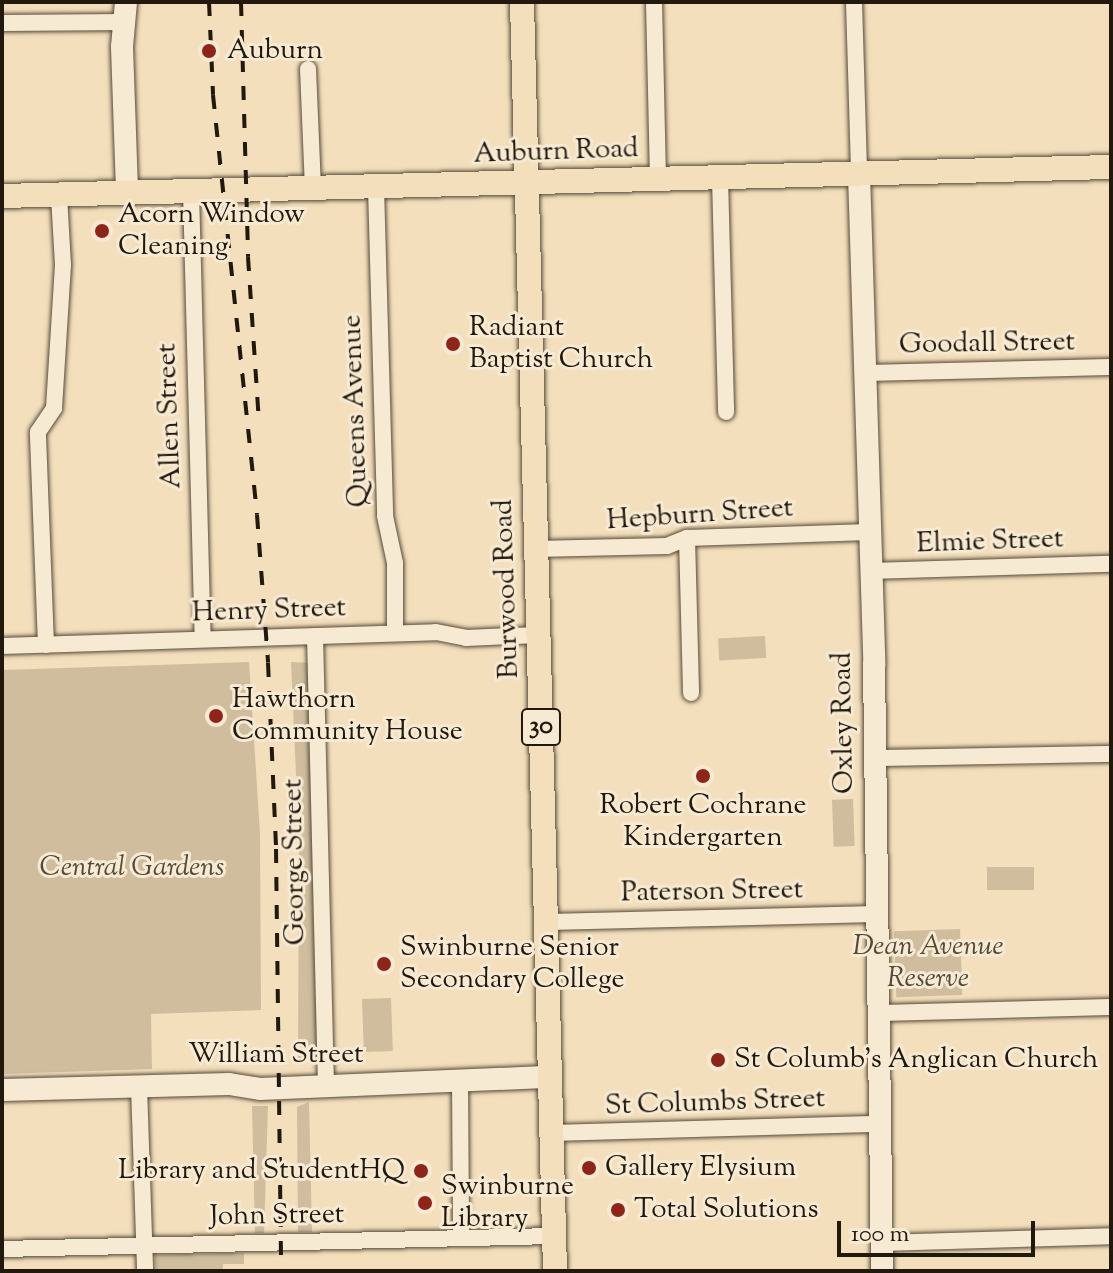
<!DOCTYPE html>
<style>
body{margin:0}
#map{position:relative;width:1113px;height:1273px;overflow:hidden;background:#f3dfbb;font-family:"Sorts Mill Goudy",serif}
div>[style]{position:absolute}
.green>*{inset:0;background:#cfbd9e;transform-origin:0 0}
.roads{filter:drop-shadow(0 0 2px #564a39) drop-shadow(0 0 2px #564a39)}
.street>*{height:16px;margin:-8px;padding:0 8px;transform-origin:8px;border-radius:8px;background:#f7ead3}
.secondary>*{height:22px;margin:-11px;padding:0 11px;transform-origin:11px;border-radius:11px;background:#f7ead3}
.primary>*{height:24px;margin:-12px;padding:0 12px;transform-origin:12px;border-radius:12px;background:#f3dfbb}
.rail>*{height:4px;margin-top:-2px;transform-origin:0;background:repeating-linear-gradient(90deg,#21180e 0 14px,transparent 0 28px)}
.dots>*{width:22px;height:22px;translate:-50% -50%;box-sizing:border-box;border:4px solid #f7ead3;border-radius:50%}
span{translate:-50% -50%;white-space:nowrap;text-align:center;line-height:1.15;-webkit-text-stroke:6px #f7ead3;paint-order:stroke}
.shield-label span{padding:2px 6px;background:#f7ead3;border:2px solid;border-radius:6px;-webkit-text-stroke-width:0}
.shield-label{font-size:26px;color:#21180e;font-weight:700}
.poi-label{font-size:28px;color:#21180e}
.left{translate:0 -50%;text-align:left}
.right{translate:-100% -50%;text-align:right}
.street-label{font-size:28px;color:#21180e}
.park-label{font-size:28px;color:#554a39;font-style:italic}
.frame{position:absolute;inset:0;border:4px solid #21180e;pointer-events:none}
.scale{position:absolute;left:837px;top:1221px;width:198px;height:36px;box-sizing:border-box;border:4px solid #21180e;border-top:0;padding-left:10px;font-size:24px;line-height:28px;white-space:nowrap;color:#21180e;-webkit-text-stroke:6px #f7ead3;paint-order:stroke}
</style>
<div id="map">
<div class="green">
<i style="left:765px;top:636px;width:22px;height:47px;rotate:87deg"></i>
<i style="clip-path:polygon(249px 662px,260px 833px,261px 1010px,151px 1014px,152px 1069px,2px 1074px,2px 670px)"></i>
<i style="clip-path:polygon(291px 662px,313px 663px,322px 1060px,298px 1061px,299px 842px)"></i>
<i style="left:853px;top:799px;width:47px;height:21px;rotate:88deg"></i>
<i style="left:1034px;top:867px;width:23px;height:47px;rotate:90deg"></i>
<i style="left:960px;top:929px;width:66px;height:66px;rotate:88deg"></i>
<i style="left:391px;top:998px;width:53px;height:29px;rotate:88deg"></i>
<i style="clip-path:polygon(309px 1102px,312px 1232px,298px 1232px,297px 1107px)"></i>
<i style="clip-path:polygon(252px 1106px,268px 1106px,264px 1233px,255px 1233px)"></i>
<i style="clip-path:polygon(244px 1253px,244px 1264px,223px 1264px,223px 1271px,156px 1271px,155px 1255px)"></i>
</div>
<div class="roads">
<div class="street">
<i style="left:654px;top:2px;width:177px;rotate:88.7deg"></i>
<i style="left:854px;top:2px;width:172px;rotate:88.3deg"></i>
<i style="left:2px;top:23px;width:122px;rotate:-0.5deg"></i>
<i style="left:308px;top:69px;width:119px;rotate:87.6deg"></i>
<i style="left:720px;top:178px;width:234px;rotate:88.5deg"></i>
<i style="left:376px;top:187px;width:329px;rotate:88.4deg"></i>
<i style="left:385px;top:516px;width:48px;rotate:78deg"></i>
<i style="left:395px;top:563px;width:70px;rotate:90deg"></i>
<i style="left:191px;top:191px;width:448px;rotate:88.5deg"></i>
<i style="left:865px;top:373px;width:246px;rotate:-1.4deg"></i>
<i style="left:687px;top:538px;width:155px;rotate:88.5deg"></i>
<i style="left:535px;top:549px;width:132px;rotate:-1.3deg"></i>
<i style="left:667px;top:546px;width:22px;rotate:-22deg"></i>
<i style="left:687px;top:538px;width:182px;rotate:-1.9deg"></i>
<i style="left:870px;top:571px;width:241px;rotate:-1.7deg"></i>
<i style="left:315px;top:636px;width:451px;rotate:88.6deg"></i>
<i style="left:46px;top:645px;width:213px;rotate:-92.2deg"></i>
<i style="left:38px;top:432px;width:29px;rotate:-56deg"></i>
<i style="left:54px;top:408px;width:143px;rotate:-86.4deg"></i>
<i style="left:63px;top:265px;width:70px;rotate:-93.3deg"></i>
<i style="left:2px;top:646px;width:434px;rotate:-1.8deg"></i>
<i style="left:436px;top:632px;width:31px;rotate:11deg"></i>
<i style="left:466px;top:638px;width:72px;rotate:-2.4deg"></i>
<i style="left:874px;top:758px;width:237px;rotate:-1deg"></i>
<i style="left:546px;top:922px;width:332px;rotate:-1.4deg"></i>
<i style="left:880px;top:1013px;width:231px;rotate:-1.5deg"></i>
<i style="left:460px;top:1081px;width:156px;rotate:89.6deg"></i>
<i style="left:139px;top:1086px;width:185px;rotate:88.1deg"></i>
<i style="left:551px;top:1133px;width:330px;rotate:-1.6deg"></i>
<i style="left:881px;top:1243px;width:230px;rotate:-1.7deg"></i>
<i style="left:2px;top:1249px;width:552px;rotate:-1.35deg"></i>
</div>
<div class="secondary">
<i style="left:126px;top:2px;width:45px;rotate:95.1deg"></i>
<i style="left:122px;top:47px;width:146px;rotate:88deg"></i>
<i style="left:859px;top:174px;width:490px;rotate:88.2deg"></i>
<i style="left:874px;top:664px;width:607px;rotate:89.24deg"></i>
<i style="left:2px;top:1090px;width:227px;rotate:-1.5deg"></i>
<i style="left:229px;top:1084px;width:31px;rotate:9deg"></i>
<i style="left:260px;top:1089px;width:290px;rotate:-2.4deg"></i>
</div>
<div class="primary">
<i style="left:522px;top:2px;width:1269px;rotate:88.51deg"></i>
<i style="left:2px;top:196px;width:1109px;rotate:-1.5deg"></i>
</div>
</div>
<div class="rail">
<i style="left:209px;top:2px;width:93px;rotate:87.5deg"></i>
<i style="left:213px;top:95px;width:422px;rotate:84deg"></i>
<i style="left:257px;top:515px;width:148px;rotate:85.7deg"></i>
<i style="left:268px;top:663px;width:186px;rotate:87.5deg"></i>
<i style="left:276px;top:849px;width:422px;rotate:89.3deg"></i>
<i style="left:241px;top:2px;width:255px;rotate:88.4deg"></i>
<i style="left:248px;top:257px;width:165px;rotate:86.2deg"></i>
</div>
<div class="dots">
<i style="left:209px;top:51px;background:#8f2418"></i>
<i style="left:102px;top:231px;background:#8f2418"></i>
<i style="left:453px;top:344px;background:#8f2418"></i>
<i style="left:216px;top:716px;background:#8f2418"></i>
<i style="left:703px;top:776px;background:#8f2418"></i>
<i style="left:384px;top:964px;background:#8f2418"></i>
<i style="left:718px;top:1060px;background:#8f2418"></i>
<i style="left:589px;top:1168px;background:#8f2418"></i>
<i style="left:421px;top:1171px;background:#8f2418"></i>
<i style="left:425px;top:1203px;background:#8f2418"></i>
<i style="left:618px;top:1210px;background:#8f2418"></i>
</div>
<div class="shield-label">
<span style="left:541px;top:727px">30</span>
</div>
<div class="poi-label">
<span class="left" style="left:227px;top:51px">Auburn</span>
<span class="left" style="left:118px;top:231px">Acorn Window<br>Cleaning</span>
<span class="left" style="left:469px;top:344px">Radiant<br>Baptist Church</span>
<span class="left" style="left:232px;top:716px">Hawthorn<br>Community House</span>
<span style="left:703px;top:822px">Robert Cochrane<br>Kindergarten</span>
<span class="left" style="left:400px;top:964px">Swinburne Senior<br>Secondary College</span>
<span class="left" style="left:734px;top:1060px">St Columb's Anglican Church</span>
<span class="left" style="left:605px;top:1168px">Gallery Elysium</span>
<span class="right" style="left:405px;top:1171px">Library and StudentHQ</span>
<span class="left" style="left:441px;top:1203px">Swinburne<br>Library</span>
<span class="left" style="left:634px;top:1210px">Total Solutions</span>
</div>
<div class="street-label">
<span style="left:556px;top:152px;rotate:-2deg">Auburn Road</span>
<span style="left:987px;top:344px;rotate:-1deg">Goodall Street</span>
<span style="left:356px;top:411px;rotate:-92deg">Queens Avenue</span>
<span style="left:170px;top:416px;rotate:-92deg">Allen Street</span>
<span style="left:700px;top:515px;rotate:-4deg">Hepburn Street</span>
<span style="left:990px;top:542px;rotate:-2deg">Elmie Street</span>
<span style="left:507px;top:589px;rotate:-92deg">Burwood Road</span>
<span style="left:269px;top:611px;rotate:-2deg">Henry Street</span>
<span style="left:844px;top:723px;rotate:-91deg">Oxley Road</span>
<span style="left:295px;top:862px;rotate:-91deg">George Street</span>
<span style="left:712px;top:892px;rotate:-1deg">Paterson Street</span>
<span style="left:276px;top:1055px">William Street</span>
<span style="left:715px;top:1103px;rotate:-2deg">St Columbs Street</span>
<span style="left:277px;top:1216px;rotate:-1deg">John Street</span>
</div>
<div class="park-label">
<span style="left:132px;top:868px">Central Gardens</span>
<span style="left:928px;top:963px">Dean Avenue<br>Reserve</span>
</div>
<div class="frame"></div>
<div class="scale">100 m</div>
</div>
